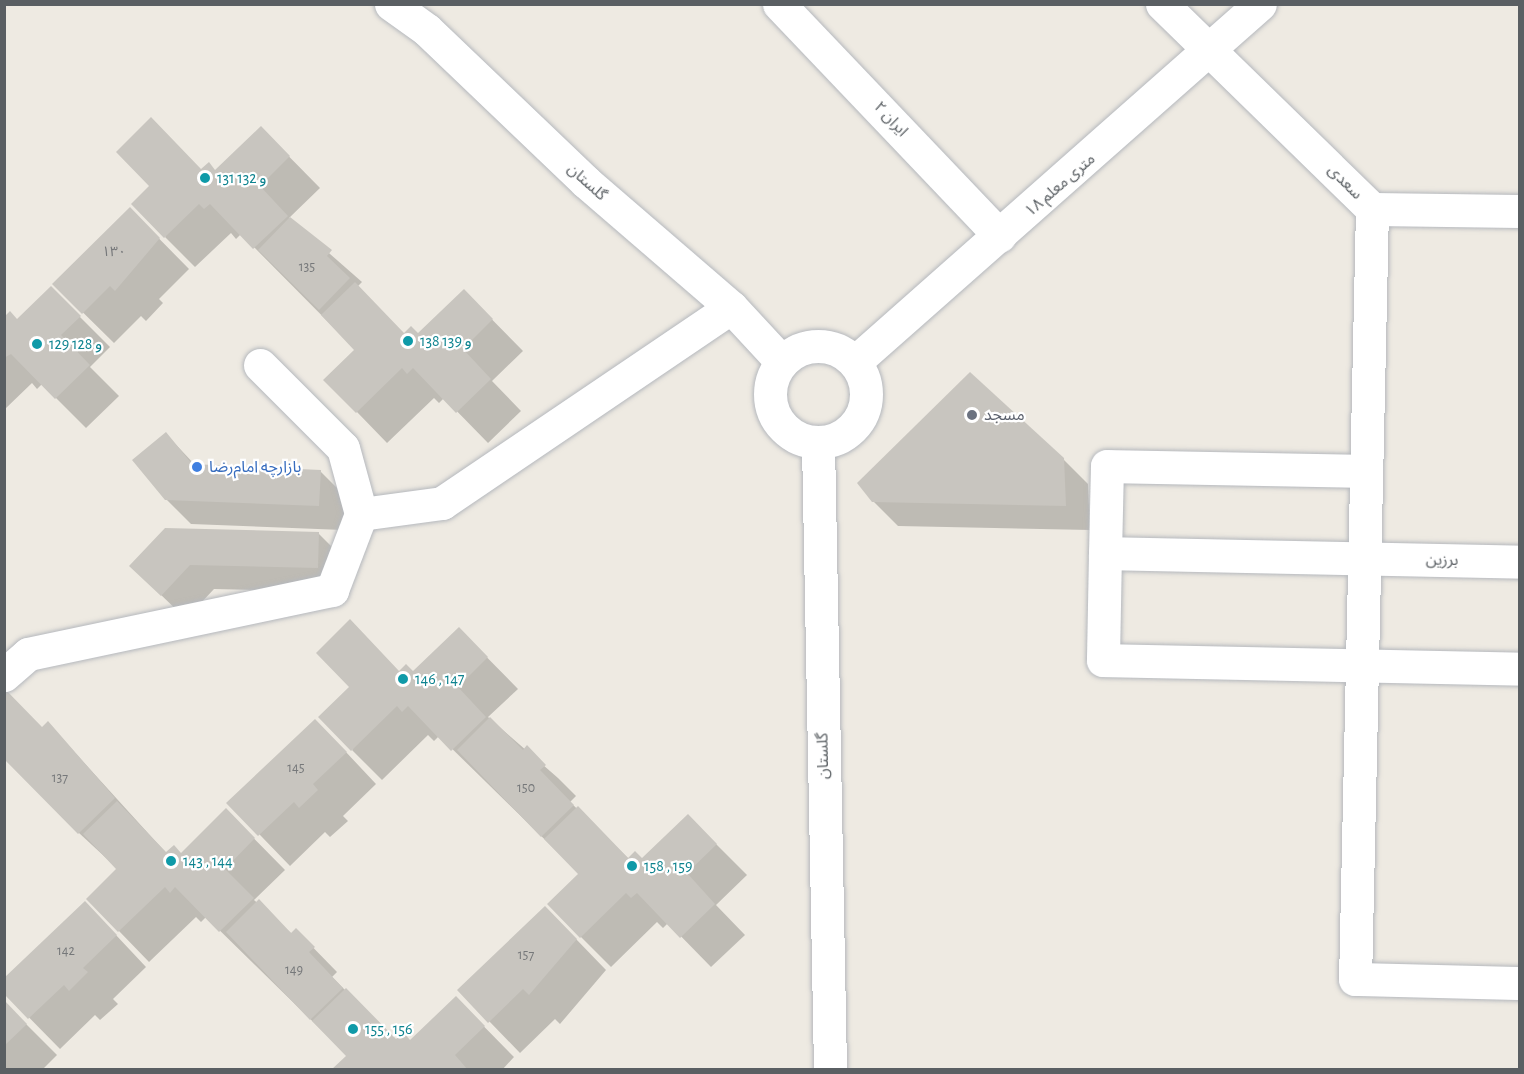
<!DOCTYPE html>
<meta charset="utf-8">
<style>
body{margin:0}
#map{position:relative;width:1524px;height:1074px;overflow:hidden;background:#eeeae2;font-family:"Alegreya Sans","Noto Sans Arabic",sans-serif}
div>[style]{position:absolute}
.shadow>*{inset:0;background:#0003}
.building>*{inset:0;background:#c8c5bf}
.roads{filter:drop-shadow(0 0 2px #b5b8bd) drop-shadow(0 0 2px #b5b8bd)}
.minor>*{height:33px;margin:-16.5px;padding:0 16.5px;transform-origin:16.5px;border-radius:16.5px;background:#fff}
.minor>.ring{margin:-16.5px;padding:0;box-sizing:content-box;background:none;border:33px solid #fff;border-radius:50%}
.dots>*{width:16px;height:16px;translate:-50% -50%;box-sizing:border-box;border:3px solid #fff;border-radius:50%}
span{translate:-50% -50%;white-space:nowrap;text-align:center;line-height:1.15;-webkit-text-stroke:4.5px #fff;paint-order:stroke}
.number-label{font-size:14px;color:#76787a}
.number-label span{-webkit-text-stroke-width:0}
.street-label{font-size:16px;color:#5a5f63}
.culture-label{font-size:16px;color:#0d838f}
.left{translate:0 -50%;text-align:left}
.worship-label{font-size:16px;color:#5b616d}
.shop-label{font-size:16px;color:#366cbe}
.frame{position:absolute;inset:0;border:6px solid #5a5f63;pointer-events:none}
</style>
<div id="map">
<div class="shadow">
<i style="clip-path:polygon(261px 128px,320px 188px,289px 218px,362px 282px,357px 287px,404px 335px,418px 335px,464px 291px,523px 351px,492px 381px,521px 411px,488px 443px,444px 398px,439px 403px,434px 398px,387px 443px,357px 412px,356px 350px,241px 234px,236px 239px,231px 233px,195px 267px,165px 237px,202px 171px,215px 171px)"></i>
<i style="clip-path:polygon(130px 209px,189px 269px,159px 299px,163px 303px,146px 321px,141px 316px,114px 343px,54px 284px)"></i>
<i style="clip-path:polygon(51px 288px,110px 347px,90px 367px,119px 396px,86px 428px,42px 384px,37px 389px,32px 383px,4px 410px,4px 319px,17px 321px)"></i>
<i style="clip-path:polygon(166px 434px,196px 466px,320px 471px,345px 496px,343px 530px,191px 524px,166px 499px)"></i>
<i style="clip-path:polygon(1063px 459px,1088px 484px,1090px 530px,898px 526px,873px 501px)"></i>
<i style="clip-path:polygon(318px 533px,342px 557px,342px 592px,214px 589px,186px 619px,131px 566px)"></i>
<i style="clip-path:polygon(459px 629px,518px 689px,488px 717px,558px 778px,576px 796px,570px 802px,629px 859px,642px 860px,688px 816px,747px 875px,716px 905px,745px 935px,711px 967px,668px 923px,663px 928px,657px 922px,611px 967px,581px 937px,580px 874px,439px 736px,434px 741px,428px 735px,382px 780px,352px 750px,400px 672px,413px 673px)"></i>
<i style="clip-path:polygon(48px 723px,167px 854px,181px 855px,226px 810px,285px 870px,254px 900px,292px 934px,296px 930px,337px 972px,332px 977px,396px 1041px,410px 1042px,456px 998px,514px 1057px,502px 1070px,333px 1070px,348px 1056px,206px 917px,201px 922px,196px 917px,149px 962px,88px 899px,118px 869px,79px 833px,42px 728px)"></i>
<i style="clip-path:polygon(345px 751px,376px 784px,343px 816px,348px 821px,330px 837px,325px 832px,290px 866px,229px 803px)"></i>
<i style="clip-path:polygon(115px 934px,146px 967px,113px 999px,118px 1004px,100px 1020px,95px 1015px,60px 1049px,4px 992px)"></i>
<i style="clip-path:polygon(575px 938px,606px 970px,560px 1024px,555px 1019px,520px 1053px,459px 990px)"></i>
<i style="clip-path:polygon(4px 1002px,57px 1055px,42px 1070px,4px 1070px)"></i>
</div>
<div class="building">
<i style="clip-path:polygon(151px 117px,201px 169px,209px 162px,215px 170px,261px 126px,290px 156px,260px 186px,288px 216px,253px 249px,210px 204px,204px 209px,199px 204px,164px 238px,131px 204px,149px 186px,116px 152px)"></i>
<i style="clip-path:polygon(130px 207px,160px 238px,115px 291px,110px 286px,82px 314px,52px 284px)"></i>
<i style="clip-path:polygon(290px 217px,332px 250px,327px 256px,350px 278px,319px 310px,258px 250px)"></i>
<i style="clip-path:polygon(355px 282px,404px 333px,411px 326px,418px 333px,464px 289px,493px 319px,463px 349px,491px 379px,456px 413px,413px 368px,407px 374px,402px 368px,356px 413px,323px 380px,354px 350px,321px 315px)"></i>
<i style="clip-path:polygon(51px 286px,81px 316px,61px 335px,90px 365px,55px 399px,11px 354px,4px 358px,4px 317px,10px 311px,17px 319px)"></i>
<i style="clip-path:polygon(970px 372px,1064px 458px,1066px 506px,872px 502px,857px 483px)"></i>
<i style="clip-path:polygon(166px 432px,192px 464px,321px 470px,319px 506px,165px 500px,132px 460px)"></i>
<i style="clip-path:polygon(165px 528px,319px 532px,318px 568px,190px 565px,161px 596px,129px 566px)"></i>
<i style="clip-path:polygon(350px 619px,399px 671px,406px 664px,413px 671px,459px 627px,488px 657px,458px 687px,486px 717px,451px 751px,408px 706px,402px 712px,397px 706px,351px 751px,318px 717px,349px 687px,316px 653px)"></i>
<i style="clip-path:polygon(4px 688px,42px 727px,48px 721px,115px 798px,78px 834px,4px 759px)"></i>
<i style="clip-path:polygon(490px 717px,523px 750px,527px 745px,546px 765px,540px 770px,574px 805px,541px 837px,457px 750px)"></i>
<i style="clip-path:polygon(315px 719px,347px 752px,313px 784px,318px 790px,299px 808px,294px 802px,258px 836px,226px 803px)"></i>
<i style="clip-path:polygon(117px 801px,166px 852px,174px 845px,181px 853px,226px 808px,255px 838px,225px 869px,254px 898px,219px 932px,175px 887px,170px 893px,165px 887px,118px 932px,86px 899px,116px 869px,83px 834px)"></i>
<i style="clip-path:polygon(578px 806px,628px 858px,635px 851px,642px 858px,688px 814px,717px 844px,687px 873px,715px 904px,680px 938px,637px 893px,631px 898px,626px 893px,580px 938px,547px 904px,578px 874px,544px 839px)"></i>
<i style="clip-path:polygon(259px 899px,291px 933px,296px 928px,315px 947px,309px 952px,343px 988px,310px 1020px,226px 932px)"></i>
<i style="clip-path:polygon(85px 901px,117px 935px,83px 968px,88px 972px,69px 991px,64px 985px,28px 1019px,4px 994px,4px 978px)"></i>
<i style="clip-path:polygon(545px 906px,577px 939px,529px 995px,523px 989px,488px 1023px,457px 990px)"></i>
<i style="clip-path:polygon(346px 988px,396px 1039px,403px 1032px,410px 1040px,456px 996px,485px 1026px,455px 1055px,468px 1070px,331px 1070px,346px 1056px,312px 1021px)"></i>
<i style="clip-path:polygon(4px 1000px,27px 1024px,4px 1046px)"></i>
</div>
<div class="roads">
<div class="minor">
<i style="left:391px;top:4px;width:44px;rotate:35.8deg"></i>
<i style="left:427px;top:30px;width:220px;rotate:43.7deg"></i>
<i style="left:586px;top:182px;width:191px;rotate:40.8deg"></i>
<i style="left:731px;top:307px;width:74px;rotate:47.2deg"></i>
<i style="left:779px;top:4px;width:320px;rotate:46.4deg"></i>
<i style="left:1162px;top:4px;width:293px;rotate:44.3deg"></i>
<i style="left:1372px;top:209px;width:148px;rotate:0.8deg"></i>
<i style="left:1372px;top:209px;width:770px;rotate:91.26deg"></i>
<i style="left:1355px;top:979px;width:165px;rotate:1.4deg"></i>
<i class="ring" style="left:770px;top:346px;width:63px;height:63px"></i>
<i style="left:856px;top:361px;width:539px;rotate:-41.47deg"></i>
<i style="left:260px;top:365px;width:117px;rotate:45deg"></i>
<i style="left:343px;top:448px;width:68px;rotate:74.7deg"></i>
<i style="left:361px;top:514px;width:82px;rotate:-7.7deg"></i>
<i style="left:442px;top:503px;width:349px;rotate:-34.1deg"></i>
<i style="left:818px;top:443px;width:627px;rotate:88.9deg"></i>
<i style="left:1366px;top:471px;width:259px;rotate:-178.9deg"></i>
<i style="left:1107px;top:466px;width:87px;rotate:91.3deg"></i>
<i style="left:1105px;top:553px;width:415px;rotate:1.2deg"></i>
<i style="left:1105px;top:553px;width:107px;rotate:91.1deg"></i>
<i style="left:1103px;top:660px;width:417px;rotate:1.2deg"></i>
<i style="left:4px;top:675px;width:32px;rotate:-41deg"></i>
<i style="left:28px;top:654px;width:311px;rotate:-11.9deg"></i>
<i style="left:332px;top:590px;width:81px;rotate:-69.1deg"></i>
</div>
</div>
<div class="dots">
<i style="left:205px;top:178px;background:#0f9aa8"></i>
<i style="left:408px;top:341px;background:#0f9aa8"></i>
<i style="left:37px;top:344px;background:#0f9aa8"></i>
<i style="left:972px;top:415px;background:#6b7280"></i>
<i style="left:197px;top:467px;background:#3f7fe0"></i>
<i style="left:403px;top:679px;background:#0f9aa8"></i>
<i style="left:171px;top:861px;background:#0f9aa8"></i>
<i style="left:632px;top:866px;background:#0f9aa8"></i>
<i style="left:353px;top:1029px;background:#0f9aa8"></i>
</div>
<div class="number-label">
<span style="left:114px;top:252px">۱۳۰</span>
<span style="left:307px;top:267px">135</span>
<span style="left:296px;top:768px">145</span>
<span style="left:60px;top:778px">137</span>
<span style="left:526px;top:788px">150</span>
<span style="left:66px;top:951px">142</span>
<span style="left:526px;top:955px">157</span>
<span style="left:294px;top:970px">149</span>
</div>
<div class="street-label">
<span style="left:891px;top:119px;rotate:46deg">ایران ۲</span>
<span style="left:587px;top:182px;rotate:42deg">گلستان</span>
<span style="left:1345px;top:182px;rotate:45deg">سعدی</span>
<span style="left:1060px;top:185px;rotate:-41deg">۱۸ متری معلم</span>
<span style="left:1442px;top:560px;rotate:1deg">برزین</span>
<span style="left:823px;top:756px;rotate:-91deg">گلستان</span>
</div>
<div class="culture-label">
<span class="left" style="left:217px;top:178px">131 و 132</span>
<span class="left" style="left:420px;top:341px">138 و 139</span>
<span class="left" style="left:49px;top:344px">129 و 128</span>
<span class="left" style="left:415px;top:679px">146 , 147</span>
<span class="left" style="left:183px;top:861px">143 , 144</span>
<span class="left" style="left:644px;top:866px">158 , 159</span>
<span class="left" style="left:365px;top:1029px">155 , 156</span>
</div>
<div class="worship-label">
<span class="left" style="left:984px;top:415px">مسجد</span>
</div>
<div class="shop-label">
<span class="left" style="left:209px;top:467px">بازارچه امام‌رضا</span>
</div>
<div class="frame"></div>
</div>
